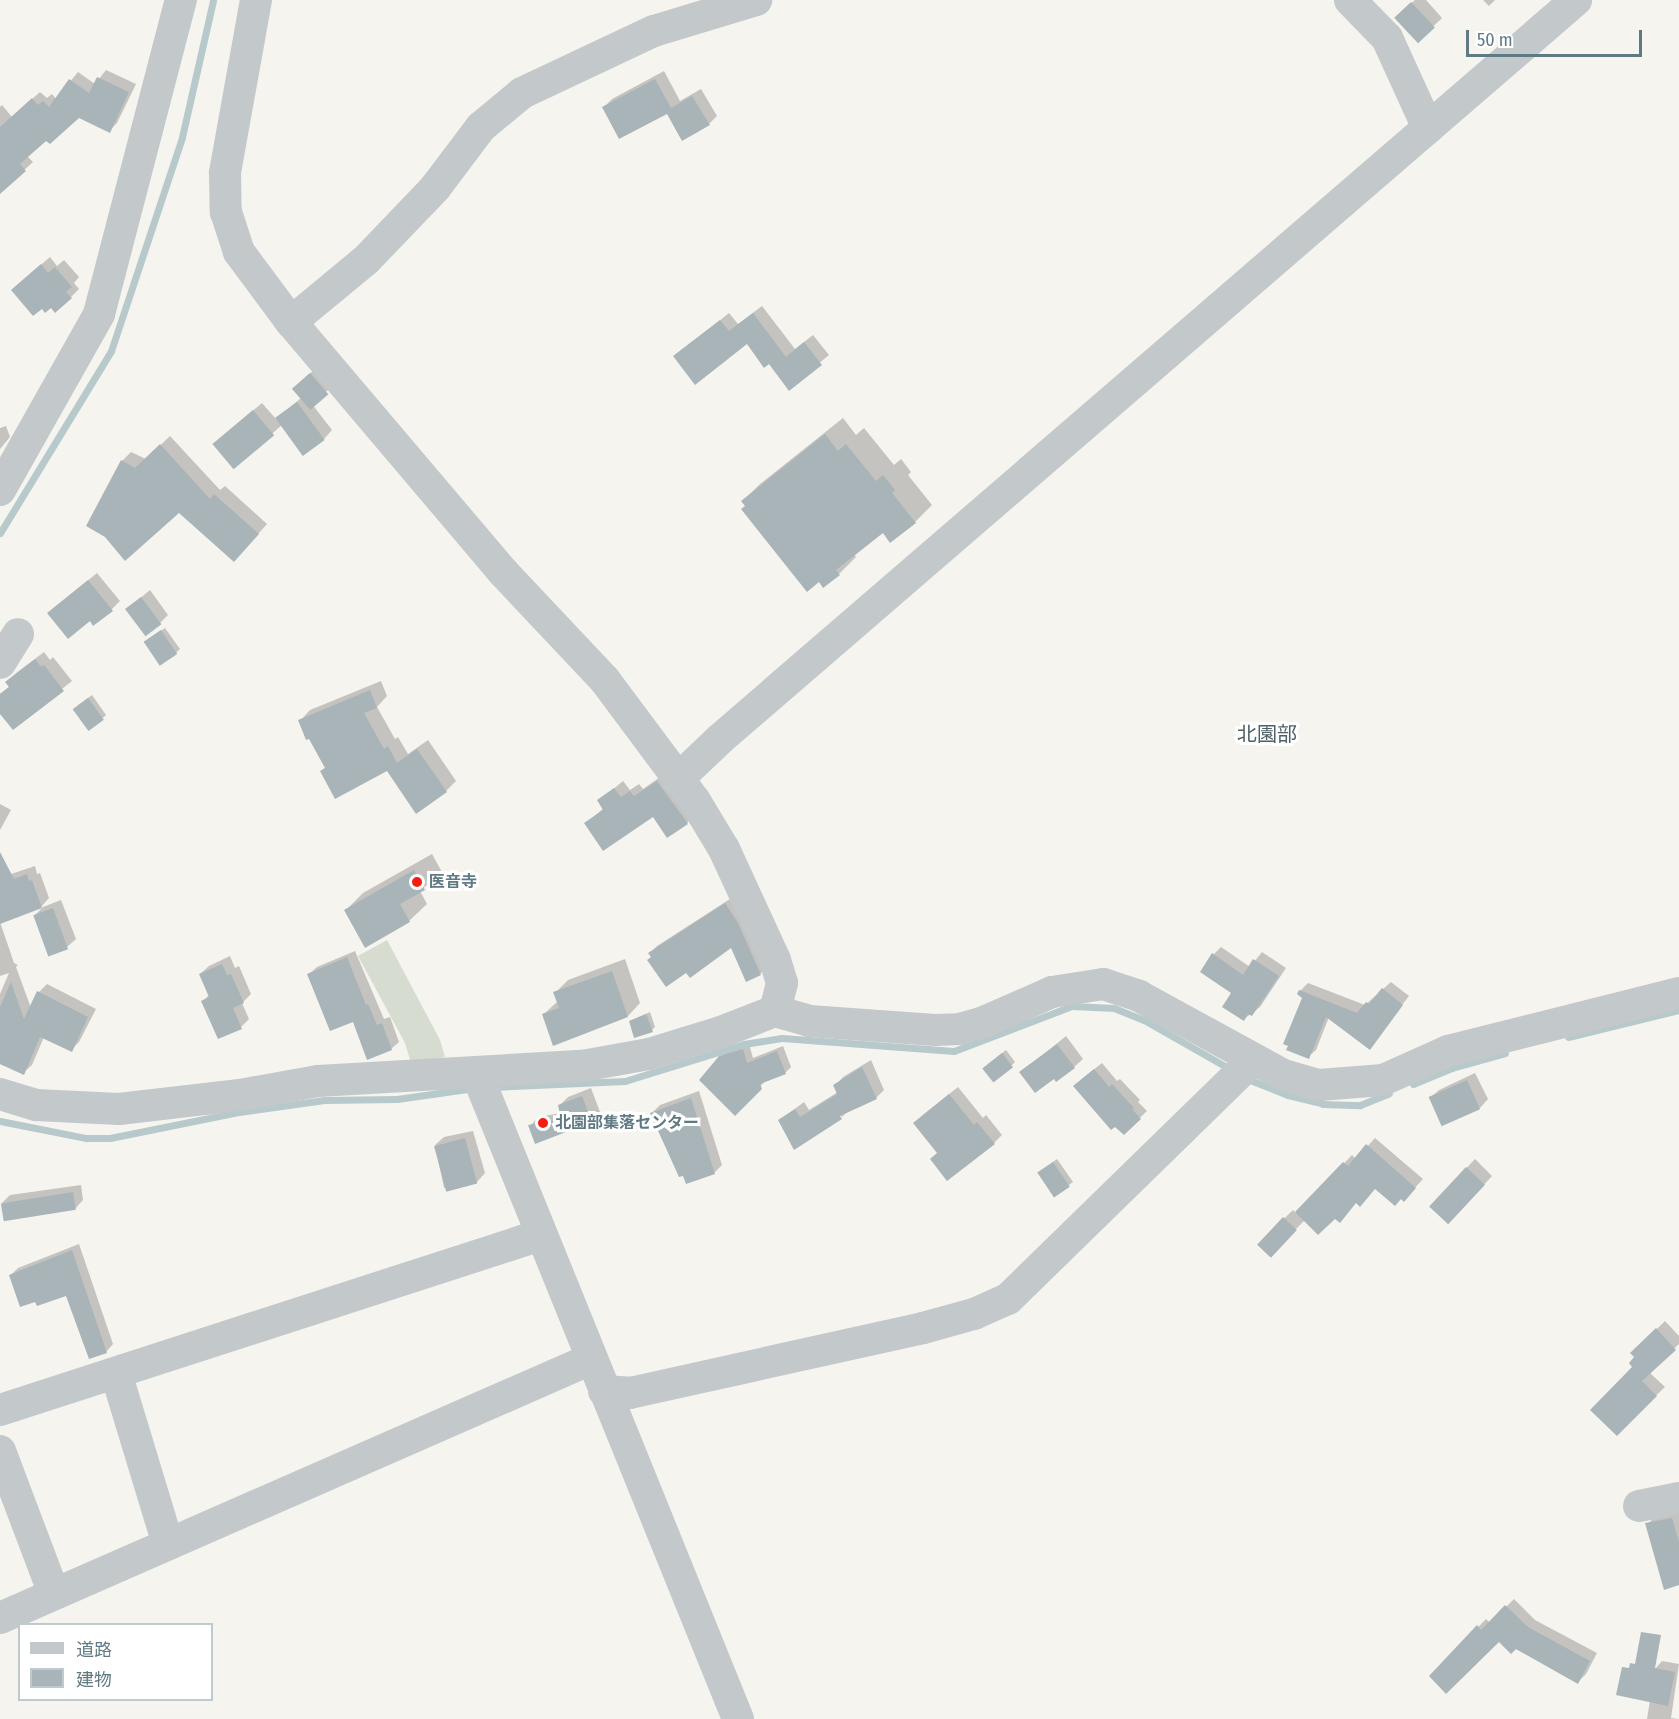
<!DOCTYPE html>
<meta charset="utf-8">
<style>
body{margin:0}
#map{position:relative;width:1679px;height:1719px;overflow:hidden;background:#f5f4ef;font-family:"Fira Sans Condensed","Noto Sans JP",sans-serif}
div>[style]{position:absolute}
.green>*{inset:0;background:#d7dcd0}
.shadow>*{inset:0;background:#0003}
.stream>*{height:7px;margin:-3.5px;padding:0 3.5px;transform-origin:3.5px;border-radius:3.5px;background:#b7c9cb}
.building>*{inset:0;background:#a9b4b8;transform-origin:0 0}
.minor>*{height:32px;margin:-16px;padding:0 16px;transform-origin:16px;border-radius:16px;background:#c3c8ca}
.dots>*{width:16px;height:16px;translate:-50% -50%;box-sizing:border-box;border:3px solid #fff;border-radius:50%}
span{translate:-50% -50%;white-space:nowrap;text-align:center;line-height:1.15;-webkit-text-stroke:6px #fff;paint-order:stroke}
.poi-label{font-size:16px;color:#607a84;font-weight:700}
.left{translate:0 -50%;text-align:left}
.quarter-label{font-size:20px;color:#4f6168}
.legend{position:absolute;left:18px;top:1623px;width:195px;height:78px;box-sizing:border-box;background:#fff;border:2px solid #bfcace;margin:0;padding:8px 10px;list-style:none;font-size:18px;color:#607a84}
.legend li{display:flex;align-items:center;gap:12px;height:30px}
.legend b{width:30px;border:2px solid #bfcace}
.scale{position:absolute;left:1466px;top:30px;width:176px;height:27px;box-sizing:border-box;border:3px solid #607a84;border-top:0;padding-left:8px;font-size:18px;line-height:21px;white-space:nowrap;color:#607a84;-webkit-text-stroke:4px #fff;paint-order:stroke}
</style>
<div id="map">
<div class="green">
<i style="clip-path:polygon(387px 940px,440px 1040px,445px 1057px,411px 1063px,405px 1043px,358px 956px)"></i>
</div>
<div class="shadow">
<i style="clip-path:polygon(1415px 0,1426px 0,1442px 18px,1418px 41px,1396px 17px)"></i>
<i style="clip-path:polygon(1483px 0,1495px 0,1489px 6px)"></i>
<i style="clip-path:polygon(106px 70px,136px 84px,117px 123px,109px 131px,78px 116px,27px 156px,33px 162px,0 192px,0 107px,2px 105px,12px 117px,40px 92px,47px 98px,52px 94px,56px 99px,78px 72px,95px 84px)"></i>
<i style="clip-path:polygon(664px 71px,680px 101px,701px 89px,717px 116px,709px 124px,667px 112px,604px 107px,612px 99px)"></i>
<i style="clip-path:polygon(50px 257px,57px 266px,64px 260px,79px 277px,74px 283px,79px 289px,71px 297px,21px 282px)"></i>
<i style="clip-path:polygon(762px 306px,795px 349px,813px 335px,829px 355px,789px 388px,769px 362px,747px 342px,675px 357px,729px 313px,738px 324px)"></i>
<i style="clip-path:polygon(319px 366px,335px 384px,312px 404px,332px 430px,324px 439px,282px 425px,234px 467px,223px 436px,262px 403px,276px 419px,301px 398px,302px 380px)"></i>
<i style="clip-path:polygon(843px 418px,856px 435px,864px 428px,894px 465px,901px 459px,911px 472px,908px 475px,932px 505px,915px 522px,883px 531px,854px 554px,856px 557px,839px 574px,743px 501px,760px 484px)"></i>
<i style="clip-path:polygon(6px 426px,10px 437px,0 449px,0 428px)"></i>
<i style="clip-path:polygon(170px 436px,220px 490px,225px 486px,267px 524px,244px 550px,122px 461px,131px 452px,146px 459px)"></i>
<i style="clip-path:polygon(97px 573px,120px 601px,112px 609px,94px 624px,90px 619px,58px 605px)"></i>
<i style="clip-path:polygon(150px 590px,168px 615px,160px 623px,127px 609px)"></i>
<i style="clip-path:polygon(165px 628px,180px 649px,176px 653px,150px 638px)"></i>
<i style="clip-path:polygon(44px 652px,50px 660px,53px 657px,72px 681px,13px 728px,0 711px,0 694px,10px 686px,7px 682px,15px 674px)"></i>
<i style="clip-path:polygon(381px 681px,387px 696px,377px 707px,395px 739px,398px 737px,408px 754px,428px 740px,456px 781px,446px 791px,387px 769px,322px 771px,326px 767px,300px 721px,310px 710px)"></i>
<i style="clip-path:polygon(92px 695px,106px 715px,103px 718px,77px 706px)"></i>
<i style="clip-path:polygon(666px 773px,695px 815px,687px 823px,654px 815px,586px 823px,604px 808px,599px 801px,623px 781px,630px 790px,639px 784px,643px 789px)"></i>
<i style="clip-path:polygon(0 804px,11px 810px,0 830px)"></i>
<i style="clip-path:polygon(432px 854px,442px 872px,420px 891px,427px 904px,409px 921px,346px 910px,363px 893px)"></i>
<i style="clip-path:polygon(35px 866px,37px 874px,40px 873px,49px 898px,41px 907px,0 922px,14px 963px,18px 965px,16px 967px,31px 1008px,39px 992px,47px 984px,96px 1009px,79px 1042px,71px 1050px,44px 1037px,32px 1065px,23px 1073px,0 1064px,0 994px,9px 973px,0 976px,0 881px,5px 876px)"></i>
<i style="clip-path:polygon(733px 897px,767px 967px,760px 974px,732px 946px,687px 971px,652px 957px,650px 953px,657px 946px)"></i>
<i style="clip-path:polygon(61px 900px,76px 939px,67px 947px,35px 915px,43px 907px)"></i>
<i style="clip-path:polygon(1221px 947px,1250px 967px,1262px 952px,1286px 968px,1260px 1007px,1244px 1019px,1214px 954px)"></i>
<i style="clip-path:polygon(355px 951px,384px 1019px,390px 1017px,399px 1042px,391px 1049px,354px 1020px,309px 974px,317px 967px)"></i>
<i style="clip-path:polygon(230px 956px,235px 968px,239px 966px,251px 994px,242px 1003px,249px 1019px,241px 1027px,203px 1001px,209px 995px,200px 974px,209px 966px)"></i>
<i style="clip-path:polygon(625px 959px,640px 1003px,628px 1016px,544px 1014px,558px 1001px,555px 993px,568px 980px)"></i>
<i style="clip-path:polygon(1391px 982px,1409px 996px,1369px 1048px,1329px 1017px,1316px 1050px,1308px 1057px,1303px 998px,1300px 991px,1308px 983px,1365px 1005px)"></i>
<i style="clip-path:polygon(650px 1012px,655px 1027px,652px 1030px,630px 1021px)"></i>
<i style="clip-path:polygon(1066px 1036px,1083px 1059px,1074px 1067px,1057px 1080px,1054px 1077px,1021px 1073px)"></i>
<i style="clip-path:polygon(749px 1044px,753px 1058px,783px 1046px,791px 1067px,785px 1073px,766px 1080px,735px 1114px,720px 1058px,727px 1051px)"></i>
<i style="clip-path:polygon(1006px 1050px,1015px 1062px,1012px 1065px,988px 1064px)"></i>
<i style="clip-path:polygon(871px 1060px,884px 1090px,876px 1098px,849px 1110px,842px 1117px,837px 1109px,840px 1118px,780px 1120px,804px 1102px,809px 1110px,838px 1092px,835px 1086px,843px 1077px)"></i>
<i style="clip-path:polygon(1102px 1063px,1117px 1081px,1120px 1079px,1140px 1100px,1138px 1102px,1147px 1111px,1124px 1133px,1082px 1079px)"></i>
<i style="clip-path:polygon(1475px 1073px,1488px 1099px,1480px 1108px,1443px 1125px,1430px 1098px,1439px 1090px)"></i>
<i style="clip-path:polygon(958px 1087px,983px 1118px,986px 1115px,1002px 1135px,994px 1143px,939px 1152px,923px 1115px)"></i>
<i style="clip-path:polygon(591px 1088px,600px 1112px,592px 1121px,536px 1142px,530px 1126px,538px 1117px,561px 1113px,560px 1105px,568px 1097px)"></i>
<i style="clip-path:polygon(699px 1091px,722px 1165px,714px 1173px,652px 1113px,660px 1105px)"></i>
<i style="clip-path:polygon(473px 1131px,485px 1173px,477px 1182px,444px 1188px,435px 1145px,444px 1137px)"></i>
<i style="clip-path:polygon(1375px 1138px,1423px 1179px,1411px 1192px,1376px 1188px,1335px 1216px,1305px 1220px,1269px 1256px,1258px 1244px,1293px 1210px,1296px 1213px,1352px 1155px,1356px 1159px)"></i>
<i style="clip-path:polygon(1057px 1159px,1073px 1182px,1054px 1196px,1042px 1170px)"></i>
<i style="clip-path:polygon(1475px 1159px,1492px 1176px,1457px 1214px,1431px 1206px)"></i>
<i style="clip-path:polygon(81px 1185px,83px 1200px,75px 1209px,2px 1203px,10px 1195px)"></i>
<i style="clip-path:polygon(79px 1244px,113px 1344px,106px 1352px,67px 1294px,11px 1275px,18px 1268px)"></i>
<i style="clip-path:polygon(1665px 1321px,1679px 1336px,1679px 1344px,1649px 1372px,1665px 1387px,1617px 1433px,1636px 1357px,1632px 1353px)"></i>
<i style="clip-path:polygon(1679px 1508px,1679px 1584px,1647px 1525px,1658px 1513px)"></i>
<i style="clip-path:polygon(1514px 1599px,1535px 1620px,1597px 1653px,1586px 1674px,1578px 1682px,1499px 1640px,1431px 1676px,1486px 1619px,1490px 1623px)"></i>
<i style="clip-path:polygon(1662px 1661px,1679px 1664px,1671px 1718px,1678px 1719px,1647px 1719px,1655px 1669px)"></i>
</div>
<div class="stream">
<i style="left:0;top:533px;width:213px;rotate:-58.6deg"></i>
<i style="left:111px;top:351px;width:225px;rotate:-71.6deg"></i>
<i style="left:182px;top:137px;width:140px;rotate:-77.2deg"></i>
<i style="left:1568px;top:1037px;width:114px;rotate:-13.7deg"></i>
<i style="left:1245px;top:1078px;width:46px;rotate:21.6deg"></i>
<i style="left:1288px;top:1095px;width:36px;rotate:14deg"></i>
<i style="left:1323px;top:1104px;width:37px;rotate:2deg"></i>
<i style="left:1360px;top:1105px;width:31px;rotate:-22deg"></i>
<i style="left:1413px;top:1084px;width:42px;rotate:-22.3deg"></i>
<i style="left:1452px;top:1068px;width:55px;rotate:-15.8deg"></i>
<i style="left:491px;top:1087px;width:134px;rotate:-2.6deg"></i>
<i style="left:625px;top:1081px;width:125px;rotate:-17.3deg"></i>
<i style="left:744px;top:1044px;width:38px;rotate:-9deg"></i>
<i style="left:782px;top:1038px;width:172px;rotate:4.3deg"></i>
<i style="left:954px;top:1051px;width:126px;rotate:-20.9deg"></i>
<i style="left:1072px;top:1006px;width:42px;rotate:2.7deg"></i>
<i style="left:1114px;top:1008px;width:32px;rotate:22deg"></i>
<i style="left:1144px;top:1020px;width:99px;rotate:29.7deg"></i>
<i style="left:0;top:1121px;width:88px;rotate:11.2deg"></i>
<i style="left:86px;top:1138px;width:24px"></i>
<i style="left:110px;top:1138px;width:132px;rotate:-11.4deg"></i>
<i style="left:239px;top:1112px;width:86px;rotate:-8deg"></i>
<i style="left:324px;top:1100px;width:73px;rotate:-0.8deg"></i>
<i style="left:397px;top:1099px;width:78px;rotate:-8.1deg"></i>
</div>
<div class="building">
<i style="left:1411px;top:2px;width:35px;height:23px;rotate:47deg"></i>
<i style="clip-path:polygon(97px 77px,129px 92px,110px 133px,79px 118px,50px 144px,46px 141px,20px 164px,26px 171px,0 194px,0 127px,32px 98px,38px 105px,43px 101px,49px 107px,69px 79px,89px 93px)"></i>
<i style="clip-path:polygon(655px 79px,671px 108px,692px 96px,710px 125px,682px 141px,667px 114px,619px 139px,602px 107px)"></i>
<i style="clip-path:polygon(41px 264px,48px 273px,55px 267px,72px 287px,66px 292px,72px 298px,55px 313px,51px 308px,45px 313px,42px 309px,33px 316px,11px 290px)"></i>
<i style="clip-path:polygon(753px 313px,786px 357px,804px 342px,822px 365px,789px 391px,769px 364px,764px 368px,747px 344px,695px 385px,673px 356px,720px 320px,729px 331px)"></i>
<i style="left:310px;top:373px;width:28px;height:24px;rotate:49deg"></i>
<i style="left:297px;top:402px;width:47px;height:27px;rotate:54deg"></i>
<i style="left:253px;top:410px;width:33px;height:53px;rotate:50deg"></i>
<i style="clip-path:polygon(825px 434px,838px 451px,846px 444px,876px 481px,883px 475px,895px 490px,892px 493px,916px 523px,890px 543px,883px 533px,836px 570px,840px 575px,823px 588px,819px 582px,807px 592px,741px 509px,745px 506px,741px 501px)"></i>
<i style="clip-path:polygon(160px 444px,210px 499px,214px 494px,259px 534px,234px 562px,179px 513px,125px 561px,105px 537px,86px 526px,121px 460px,135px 468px)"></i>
<i style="clip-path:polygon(88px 580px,113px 611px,93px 626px,90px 621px,68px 639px,47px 613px)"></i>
<i style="left:141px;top:597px;width:34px;height:20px;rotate:53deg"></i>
<i style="left:161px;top:630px;width:29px;height:21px;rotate:56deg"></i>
<i style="clip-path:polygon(35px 659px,41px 667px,44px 665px,64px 691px,13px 730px,0 714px,0 694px,9px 687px,5px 682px)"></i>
<i style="clip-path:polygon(370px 690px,377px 708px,364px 713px,384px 749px,388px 746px,397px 763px,417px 749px,447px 792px,416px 814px,387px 771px,335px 799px,320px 771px,325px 768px,309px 739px,306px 740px,298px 720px)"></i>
<i style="left:88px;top:698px;width:27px;height:19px;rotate:54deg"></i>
<i style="clip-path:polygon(657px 781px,688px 824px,667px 838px,653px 817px,603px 851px,584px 823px,603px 810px,597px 800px,614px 788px,621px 797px,630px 791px,634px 796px)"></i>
<i style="clip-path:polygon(0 852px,14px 879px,27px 874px,29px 881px,32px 880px,42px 908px,0 924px)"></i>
<i style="clip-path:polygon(414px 870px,425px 890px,400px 904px,410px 922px,365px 948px,344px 910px)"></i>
<i style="clip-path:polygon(725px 903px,738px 923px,761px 975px,746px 982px,731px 948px,690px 978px,686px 973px,666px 987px,647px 960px,651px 957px,648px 953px)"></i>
<i style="left:53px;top:908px;width:44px;height:21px;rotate:70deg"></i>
<i style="clip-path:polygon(1212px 953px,1243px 975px,1253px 959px,1279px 976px,1252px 1016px,1248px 1014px,1244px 1021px,1222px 1007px,1231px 993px,1200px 972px)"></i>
<i style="clip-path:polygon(347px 957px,366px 1005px,368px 1004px,377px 1025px,382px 1023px,392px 1050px,367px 1060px,353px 1022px,330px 1031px,307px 974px)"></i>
<i style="clip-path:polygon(222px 964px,227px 975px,231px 974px,244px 1003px,233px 1008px,242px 1029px,218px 1039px,201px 1001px,209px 997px,199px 974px)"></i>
<i style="clip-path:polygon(612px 971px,628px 1017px,553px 1046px,542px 1014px,559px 1008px,553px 992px)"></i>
<i style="clip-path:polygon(11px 982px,24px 1019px,37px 991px,88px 1017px,72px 1052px,40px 1037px,24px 1075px,0 1064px,0 1007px)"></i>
<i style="clip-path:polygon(1382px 988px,1403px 1005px,1370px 1050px,1326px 1017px,1309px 1059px,1286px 1050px,1288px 1046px,1283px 1044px,1302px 998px,1297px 994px,1299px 990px,1357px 1013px,1366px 1002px,1369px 1004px)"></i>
<i style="clip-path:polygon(646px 1014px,653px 1032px,634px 1038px,629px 1021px)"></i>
<i style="clip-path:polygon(1057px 1044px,1075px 1068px,1056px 1082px,1054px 1079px,1035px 1093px,1019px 1072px)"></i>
<i style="clip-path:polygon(743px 1049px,747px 1063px,777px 1051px,786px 1074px,760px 1084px,762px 1089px,735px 1116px,699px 1080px,719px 1056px)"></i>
<i style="left:1002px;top:1053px;width:18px;height:25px;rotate:52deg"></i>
<i style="clip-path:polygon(862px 1067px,877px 1099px,840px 1116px,842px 1119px,794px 1150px,778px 1120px,795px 1109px,800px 1117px,837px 1094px,833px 1085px)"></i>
<i style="clip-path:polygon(1094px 1069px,1109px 1087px,1112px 1084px,1134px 1108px,1132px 1109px,1141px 1119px,1124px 1135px,1115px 1127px,1111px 1130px,1073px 1086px)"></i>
<i style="left:1467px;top:1080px;width:32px;height:42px;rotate:66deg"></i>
<i style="clip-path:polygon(949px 1094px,974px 1125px,977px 1122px,995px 1144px,947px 1181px,930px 1159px,937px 1153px,913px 1123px)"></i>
<i style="clip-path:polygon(582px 1096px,592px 1122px,535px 1144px,528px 1125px,561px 1119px,558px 1105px)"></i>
<i style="clip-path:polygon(691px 1098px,715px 1174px,686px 1184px,683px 1176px,679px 1177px,650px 1113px)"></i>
<i style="left:465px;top:1138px;width:47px;height:32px;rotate:75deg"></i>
<i style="clip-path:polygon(1366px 1144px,1416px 1188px,1404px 1202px,1401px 1199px,1395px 1206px,1375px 1189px,1360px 1207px,1356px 1203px,1340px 1223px,1335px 1219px,1318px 1235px,1295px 1212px,1343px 1162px,1348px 1166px)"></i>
<i style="left:1053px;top:1162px;width:30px;height:19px;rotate:56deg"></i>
<i style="left:1466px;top:1167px;width:26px;height:54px;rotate:43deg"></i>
<i style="left:73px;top:1192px;width:18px;height:73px;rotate:81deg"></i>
<i style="left:1283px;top:1217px;width:19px;height:38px;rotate:43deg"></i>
<i style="clip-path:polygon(72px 1250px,107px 1353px,89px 1359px,66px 1296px,37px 1306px,35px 1302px,20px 1307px,9px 1275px)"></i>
<i style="clip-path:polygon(1656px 1328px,1676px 1350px,1642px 1381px,1657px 1396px,1617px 1436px,1590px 1410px,1632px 1367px,1629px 1363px,1634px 1357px,1630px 1353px)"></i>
<i style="clip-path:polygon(1672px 1518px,1679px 1542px,1679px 1585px,1664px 1590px,1645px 1523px)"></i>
<i style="clip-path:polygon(1505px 1605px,1528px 1627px,1590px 1661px,1578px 1684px,1516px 1649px,1511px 1654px,1499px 1642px,1446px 1694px,1429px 1676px,1477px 1625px,1481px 1630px)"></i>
<i style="clip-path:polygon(1641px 1632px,1661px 1635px,1655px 1668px,1675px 1672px,1668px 1706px,1616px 1695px,1622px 1667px,1629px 1668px,1630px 1663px,1635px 1664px)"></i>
</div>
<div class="minor">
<i style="left:256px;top:0;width:176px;rotate:100.2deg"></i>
<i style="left:225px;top:173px;width:39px;rotate:89deg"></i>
<i style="left:226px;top:212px;width:42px;rotate:72deg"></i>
<i style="left:239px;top:252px;width:87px;rotate:53.4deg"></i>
<i style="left:291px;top:322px;width:328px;rotate:49.7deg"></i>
<i style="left:503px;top:572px;width:147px;rotate:46.7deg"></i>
<i style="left:604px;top:679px;width:152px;rotate:53.3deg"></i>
<i style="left:695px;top:801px;width:56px;rotate:58.9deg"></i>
<i style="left:724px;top:849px;width:122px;rotate:65.3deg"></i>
<i style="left:775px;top:960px;width:24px;rotate:73deg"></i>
<i style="left:782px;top:983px;width:29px;rotate:104deg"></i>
<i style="left:1350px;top:0;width:53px;rotate:45.8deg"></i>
<i style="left:1387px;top:38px;width:99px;rotate:65.5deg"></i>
<i style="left:291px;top:322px;width:97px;rotate:-39.6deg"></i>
<i style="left:366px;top:260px;width:100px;rotate:-46.2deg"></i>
<i style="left:435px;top:188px;width:76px;rotate:-53deg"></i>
<i style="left:481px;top:127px;width:53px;rotate:-39.7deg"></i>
<i style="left:522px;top:93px;width:146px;rotate:-25.2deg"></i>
<i style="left:654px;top:31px;width:107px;rotate:-16.9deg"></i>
<i style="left:0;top:490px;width:202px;rotate:-60.6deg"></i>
<i style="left:99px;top:314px;width:325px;rotate:-75.4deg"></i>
<i style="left:0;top:663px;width:34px;rotate:-58deg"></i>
<i style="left:677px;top:780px;width:59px;rotate:-43.6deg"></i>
<i style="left:720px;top:739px;width:1131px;rotate:-40.8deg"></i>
<i style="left:476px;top:1072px;width:698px;rotate:67.95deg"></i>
<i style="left:0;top:1094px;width:38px;rotate:17deg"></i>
<i style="left:36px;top:1105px;width:83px;rotate:2.8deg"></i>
<i style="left:119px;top:1109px;width:122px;rotate:-6.6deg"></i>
<i style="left:240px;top:1095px;width:79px;rotate:-10.2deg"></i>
<i style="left:318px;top:1081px;width:264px;rotate:-3.3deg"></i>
<i style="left:582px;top:1066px;width:68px;rotate:-10.2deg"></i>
<i style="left:649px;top:1054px;width:75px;rotate:-17deg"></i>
<i style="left:721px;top:1032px;width:58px;rotate:-21.3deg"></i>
<i style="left:775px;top:1011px;width:35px;rotate:16deg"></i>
<i style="left:809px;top:1021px;width:126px;rotate:4.1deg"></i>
<i style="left:935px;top:1030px;width:25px;rotate:-2deg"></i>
<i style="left:960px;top:1029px;width:25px;rotate:-16deg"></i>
<i style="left:984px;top:1022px;width:74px;rotate:-23.8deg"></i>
<i style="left:1052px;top:992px;width:52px;rotate:-8.9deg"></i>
<i style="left:1103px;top:984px;width:38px;rotate:18deg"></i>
<i style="left:1139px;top:996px;width:164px;rotate:28.7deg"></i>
<i style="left:1283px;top:1075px;width:37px;rotate:16deg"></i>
<i style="left:1319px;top:1085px;width:64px;rotate:-4.5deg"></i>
<i style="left:1383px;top:1080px;width:71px;rotate:-24deg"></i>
<i style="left:1448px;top:1051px;width:238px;rotate:-14.1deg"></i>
<i style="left:116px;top:1373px;width:179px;rotate:73.1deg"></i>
<i style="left:604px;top:1391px;width:26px;rotate:4deg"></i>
<i style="left:630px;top:1393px;width:300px;rotate:-12.5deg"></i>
<i style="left:923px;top:1328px;width:53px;rotate:-15.4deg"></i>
<i style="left:974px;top:1314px;width:37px;rotate:-24deg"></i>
<i style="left:1008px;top:1299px;width:342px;rotate:-44.3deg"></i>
<i style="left:0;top:1410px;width:569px;rotate:-17.93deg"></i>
<i style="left:0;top:1451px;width:153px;rotate:69.3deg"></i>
<i style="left:1639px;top:1506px;width:41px;rotate:-11.3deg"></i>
<i style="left:0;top:1618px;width:645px;rotate:-23.66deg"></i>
</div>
<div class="dots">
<i style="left:417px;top:882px;background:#f31d11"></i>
<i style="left:543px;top:1123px;background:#f31d11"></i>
</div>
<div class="poi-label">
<span class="left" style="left:429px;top:882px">医音寺</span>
<span class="left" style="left:555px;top:1123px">北園部集落センター</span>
</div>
<div class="quarter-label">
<span style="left:1267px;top:734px">北園部</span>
</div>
<ul class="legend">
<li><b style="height:8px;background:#c3c8ca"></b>道路</li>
<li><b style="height:16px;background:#a9b4b8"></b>建物</li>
</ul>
<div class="scale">50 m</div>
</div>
